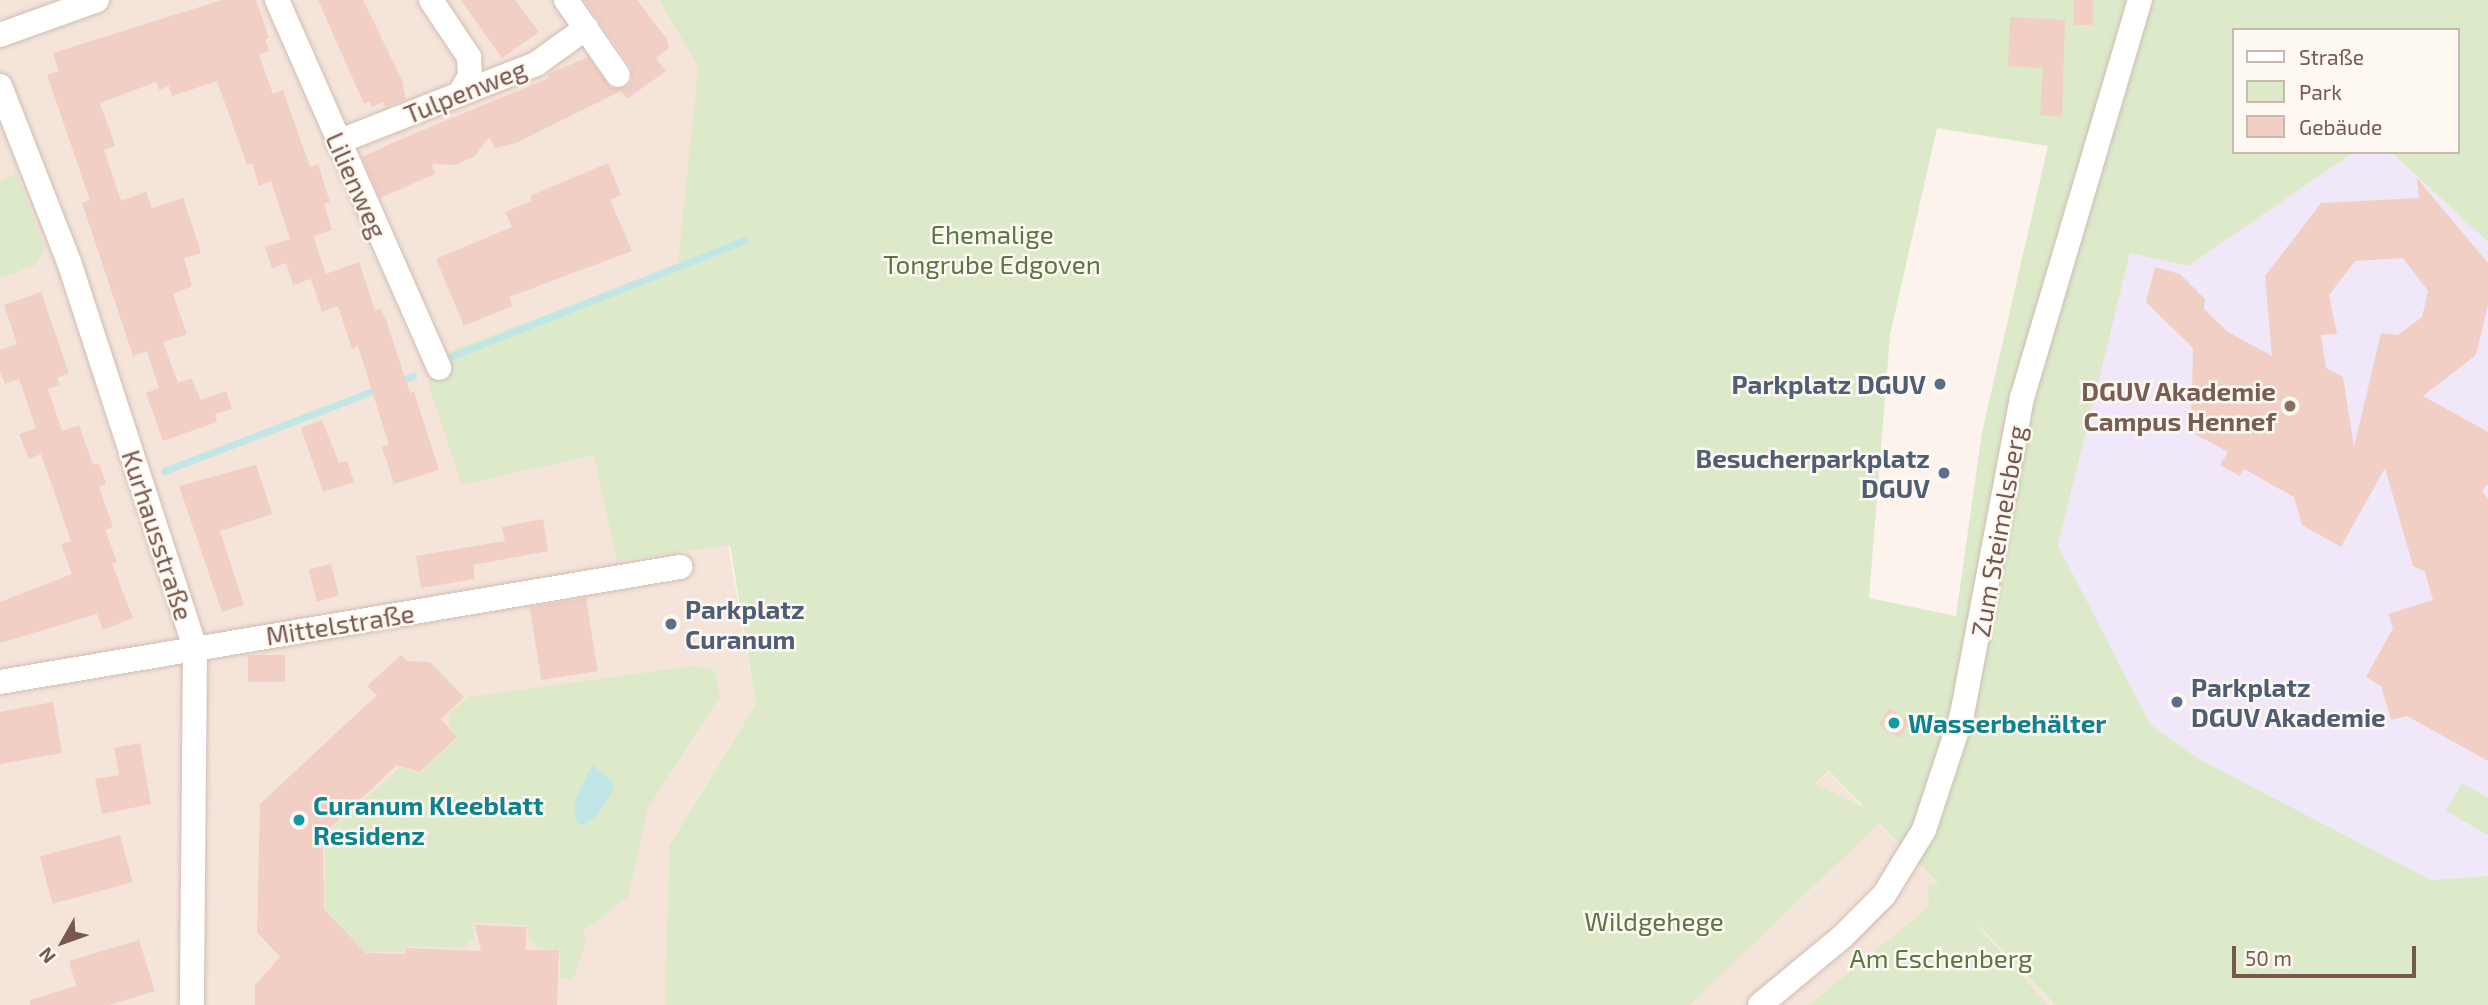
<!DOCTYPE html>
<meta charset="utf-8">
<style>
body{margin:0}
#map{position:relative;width:2488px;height:1005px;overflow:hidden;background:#fcf3ec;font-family:"Exo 2",sans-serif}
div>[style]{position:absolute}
.residential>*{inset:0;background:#f4e4da}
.education>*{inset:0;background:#f0e8f9}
.green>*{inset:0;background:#dceaca}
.water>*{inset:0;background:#c0e6e6}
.stream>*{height:7px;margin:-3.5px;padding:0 3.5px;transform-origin:3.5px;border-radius:3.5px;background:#c0e6e6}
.building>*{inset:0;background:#f1cfc4;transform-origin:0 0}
.roads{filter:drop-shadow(0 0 2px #d1bcb3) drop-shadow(0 0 2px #d1bcb3)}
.minor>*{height:24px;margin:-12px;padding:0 12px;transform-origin:12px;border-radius:12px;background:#fff}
.dots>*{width:19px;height:19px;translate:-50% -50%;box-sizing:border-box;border:4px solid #fef8f2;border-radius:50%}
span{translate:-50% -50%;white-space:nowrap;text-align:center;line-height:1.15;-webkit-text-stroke:5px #fef8f2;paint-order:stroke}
.street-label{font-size:26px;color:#77574e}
.park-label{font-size:26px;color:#5a7643}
.service-label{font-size:26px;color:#4e5e75;font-weight:700}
.right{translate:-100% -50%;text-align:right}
.left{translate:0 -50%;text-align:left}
.education-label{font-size:26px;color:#785e54;font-weight:700}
.culture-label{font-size:26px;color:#0d838f;font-weight:700}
.legend{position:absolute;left:2232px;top:28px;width:228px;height:126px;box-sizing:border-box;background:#fef8f2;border:2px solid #c8b8b0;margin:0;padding:9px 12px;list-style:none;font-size:21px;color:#77574e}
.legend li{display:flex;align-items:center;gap:14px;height:35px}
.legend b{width:35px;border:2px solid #c8b8b0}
.north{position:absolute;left:28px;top:907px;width:70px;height:70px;-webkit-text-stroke:5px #fef8f2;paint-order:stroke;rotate:230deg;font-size:19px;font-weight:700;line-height:28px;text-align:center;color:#77574e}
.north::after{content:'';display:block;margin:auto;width:24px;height:32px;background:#77574e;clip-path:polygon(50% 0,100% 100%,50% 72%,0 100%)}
.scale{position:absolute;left:2232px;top:946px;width:184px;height:32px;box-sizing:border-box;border:4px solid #77574e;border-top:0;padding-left:9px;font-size:21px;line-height:24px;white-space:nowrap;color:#77574e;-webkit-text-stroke:5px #fef8f2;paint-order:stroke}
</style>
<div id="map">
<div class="residential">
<i style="clip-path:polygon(0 0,659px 0,698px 65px,679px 265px,756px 704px,669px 846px,665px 1005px,0 1005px)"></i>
<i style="clip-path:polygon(1829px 772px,2054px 1005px,1569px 1005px)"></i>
</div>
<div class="education">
<i style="clip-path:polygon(2354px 152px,2391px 152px,2488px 242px,2488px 876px,2431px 880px,2197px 758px,2150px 724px,2058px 545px,2130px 252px,2188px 266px)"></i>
</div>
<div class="green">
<i style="clip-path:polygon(evenodd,659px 0,2488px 0,2488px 242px,2391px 152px,2458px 152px,2458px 30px,2234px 30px,2234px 152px,2354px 152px,2188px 266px,2130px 253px,2058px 545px,2150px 724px,2197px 758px,2431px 880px,2488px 876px,2488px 1005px,2055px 1005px,1971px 918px,2047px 1005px,1809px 1005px,1929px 907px,1928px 886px,1938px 884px,1879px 823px,1690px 1005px,665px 1005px,669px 846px,756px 704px,730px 545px,617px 561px,594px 455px,462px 485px,428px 383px,440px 355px,678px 265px,698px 66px,659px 0,1937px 128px,2048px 146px,1982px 432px,1956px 616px,1869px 598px,1890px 335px,1937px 128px,659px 0,1829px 771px,1863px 806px,1863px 807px,1815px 784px,1829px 771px)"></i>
<i style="clip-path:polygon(17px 174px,45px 248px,36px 265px,0 278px,0 181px)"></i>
<i style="clip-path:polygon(693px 666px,714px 670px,720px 696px,648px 808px,628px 897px,583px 931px,586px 941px,573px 979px,560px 978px,560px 950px,538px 948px,529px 939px,528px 925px,472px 922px,474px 938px,463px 948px,405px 946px,404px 952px,366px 952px,325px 909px,325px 835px,400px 767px,420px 774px,458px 737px,449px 727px,450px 713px,468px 697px)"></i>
<i style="clip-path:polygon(2462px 783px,2488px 798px,2488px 835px,2446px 811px)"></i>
</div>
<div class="water">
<i style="clip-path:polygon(592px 765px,612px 781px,613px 791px,597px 816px,580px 826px,575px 818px,575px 800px)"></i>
</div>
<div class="stream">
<i style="left:452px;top:356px;width:315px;rotate:-21.6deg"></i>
<i style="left:397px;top:382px;width:17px;rotate:-21deg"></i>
<i style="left:164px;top:471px;width:231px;rotate:-21deg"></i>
</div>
<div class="building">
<i style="clip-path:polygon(222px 0,256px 0,269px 38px,265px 39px,269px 51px,259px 55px,273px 94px,283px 90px,310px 167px,318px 164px,330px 202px,324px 204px,332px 230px,313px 236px,326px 274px,359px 262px,375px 311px,381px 309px,386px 320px,410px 393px,414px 392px,439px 470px,394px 484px,382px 447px,389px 445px,358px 346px,352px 349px,338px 306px,322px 312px,311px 279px,322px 275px,293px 285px,286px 263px,272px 268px,265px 247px,290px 239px,271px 181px,259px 186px,252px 163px,247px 165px,217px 81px,172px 96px,169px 86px,159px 90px,156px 82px,100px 103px,115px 146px,104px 150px,121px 201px,146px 192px,152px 208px,183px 198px,201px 253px,184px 258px,192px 286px,173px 294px,187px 334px,163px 342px,178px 383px,191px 378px,201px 400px,226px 391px,232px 409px,215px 414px,217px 422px,163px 441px,146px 393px,159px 388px,147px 351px,133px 356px,82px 203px,90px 200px,47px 75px,59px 71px,53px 53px)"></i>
<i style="clip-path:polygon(318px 0,363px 0,402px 80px,406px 99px,385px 107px,383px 102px,372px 107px,370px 101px,364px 104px)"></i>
<i style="clip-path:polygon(461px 0,515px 0,539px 32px,502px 58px)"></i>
<i style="clip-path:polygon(584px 0,637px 0,667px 39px,669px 48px,656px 58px,666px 71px,627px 99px,621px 91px,516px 143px,495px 148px,489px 137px,475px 156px,455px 165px,432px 164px,435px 174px,380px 198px,362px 157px,399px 140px,549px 78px,548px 74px,588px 57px,611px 88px,627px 87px,632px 81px,631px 67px)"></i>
<i style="left:2074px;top:0;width:19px;height:25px"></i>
<i style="clip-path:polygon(2010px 17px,2065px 20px,2062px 117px,2040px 115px,2043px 68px,2008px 66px)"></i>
<i style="clip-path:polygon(608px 163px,621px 195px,610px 200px,632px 251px,509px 297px,512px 306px,464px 326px,436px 259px,512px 227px,505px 212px,532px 201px,530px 196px)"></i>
<i style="clip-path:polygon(evenodd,2417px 178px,2488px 263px,2488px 305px,2476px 355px,2423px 396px,2488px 432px,2488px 484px,2482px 490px,2488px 500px,2488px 761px,2407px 716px,2391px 720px,2381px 686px,2366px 677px,2393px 628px,2388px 614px,2433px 600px,2425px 572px,2413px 566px,2385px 468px,2341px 547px,2302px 525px,2294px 497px,2244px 469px,2240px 476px,2220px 465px,2228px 452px,2191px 432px,2193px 348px,2146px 302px,2155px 267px,2180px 274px,2205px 299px,2204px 309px,2228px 332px,2272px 356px,2265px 276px,2321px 203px,2419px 198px,2417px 178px,2403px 258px,2428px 291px,2422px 317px,2398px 335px,2381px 333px,2354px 447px,2343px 377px,2326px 368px,2321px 335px,2337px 334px,2329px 295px,2355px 261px,2403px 258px)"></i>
<i style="clip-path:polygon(41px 292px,69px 373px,57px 378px,60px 385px,48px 389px,62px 431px,79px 425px,93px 465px,99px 463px,106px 484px,99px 487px,113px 527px,105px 530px,117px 562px,112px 564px,133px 618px,103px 630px,97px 614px,0 643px,0 602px,72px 574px,61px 544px,71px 541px,41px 454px,29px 459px,19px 434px,36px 428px,19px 379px,5px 384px,0 371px,0 350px,17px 344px,4px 305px)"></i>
<i style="clip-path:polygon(322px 420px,339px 463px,347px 461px,354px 482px,323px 492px,301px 428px)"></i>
<i style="clip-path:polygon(256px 465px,272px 514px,220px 531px,244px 605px,222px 612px,179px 486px)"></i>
<i style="clip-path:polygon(543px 519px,548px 551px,473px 565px,475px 579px,421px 588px,416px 556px,505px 541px,502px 527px)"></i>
<i style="left:331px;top:564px;width:33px;height:23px;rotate:76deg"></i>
<i style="left:586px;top:598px;width:74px;height:57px;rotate:81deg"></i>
<i style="left:248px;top:655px;width:37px;height:27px"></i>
<i style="clip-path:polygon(401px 655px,407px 661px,430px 662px,464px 697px,441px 719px,457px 737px,420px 772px,397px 765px,323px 835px,324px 909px,366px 953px,405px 954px,406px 948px,481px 951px,475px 925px,527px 927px,525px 950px,559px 950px,557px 1005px,255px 1005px,255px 985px,280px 957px,257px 932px,260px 804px,377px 695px,367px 686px)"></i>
<i style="clip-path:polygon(53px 702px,62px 753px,0 764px,0 712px)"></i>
<i style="left:1889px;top:708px;width:25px;height:20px;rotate:32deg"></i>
<i style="clip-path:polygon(140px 743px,151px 804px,102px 814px,95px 779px,119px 775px,114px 748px)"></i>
<i style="left:120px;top:835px;width:49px;height:83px;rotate:75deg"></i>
<i style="clip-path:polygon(139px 940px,155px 991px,109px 1005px,30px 1005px,30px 1000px,76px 986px,69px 961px)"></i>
</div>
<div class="roads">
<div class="minor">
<i style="left:277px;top:0;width:402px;rotate:66.2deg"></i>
<i style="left:431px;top:0;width:69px;rotate:56.3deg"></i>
<i style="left:469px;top:57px;width:19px;rotate:87deg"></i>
<i style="left:470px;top:76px;width:20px;rotate:120deg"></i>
<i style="left:566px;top:0;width:91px;rotate:55.3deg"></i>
<i style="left:0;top:35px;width:103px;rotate:-19.8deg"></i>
<i style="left:0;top:86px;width:189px;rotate:68.6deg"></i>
<i style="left:69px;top:262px;width:405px;rotate:71.9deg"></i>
<i style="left:195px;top:647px;width:358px;rotate:90.5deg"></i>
<i style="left:338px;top:142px;width:213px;rotate:-21.5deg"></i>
<i style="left:536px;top:64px;width:62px;rotate:-35.8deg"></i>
<i style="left:0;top:682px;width:690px;rotate:-9.6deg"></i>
<i style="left:1760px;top:1005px;width:107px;rotate:-39.7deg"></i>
<i style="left:1842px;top:937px;width:59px;rotate:-45deg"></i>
<i style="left:1884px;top:895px;width:76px;rotate:-58.4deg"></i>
<i style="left:1924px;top:830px;width:121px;rotate:-71.7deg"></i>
<i style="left:1962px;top:715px;width:323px;rotate:-79.3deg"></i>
<i style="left:2022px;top:398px;width:415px;rotate:-73.5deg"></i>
</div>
</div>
<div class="dots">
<i style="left:1940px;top:384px;background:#5c6f8a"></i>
<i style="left:2290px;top:406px;background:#8d6e63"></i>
<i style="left:1944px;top:473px;background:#5c6f8a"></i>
<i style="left:671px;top:624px;background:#5c6f8a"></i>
<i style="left:2177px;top:702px;background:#5c6f8a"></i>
<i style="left:1894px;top:723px;background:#0f9aa8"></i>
<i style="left:299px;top:820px;background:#0f9aa8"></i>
</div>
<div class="street-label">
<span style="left:465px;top:91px;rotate:-22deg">Tulpenweg</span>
<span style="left:357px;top:185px;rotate:66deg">Lilienweg</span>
<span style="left:1998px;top:531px;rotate:-80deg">Zum Steimelsberg</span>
<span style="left:158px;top:535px;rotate:72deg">Kurhausstraße</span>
<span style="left:340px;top:624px;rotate:-9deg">Mittelstraße</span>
</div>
<div class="park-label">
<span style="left:992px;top:249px">Ehemalige<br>Tongrube Edgoven</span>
<span style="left:1654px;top:921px">Wildgehege</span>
<span style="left:1941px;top:958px">Am Eschenberg</span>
</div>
<div class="service-label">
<span class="right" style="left:1926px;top:384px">Parkplatz DGUV</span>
<span class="right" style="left:1930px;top:473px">Besucherparkplatz<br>DGUV</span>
<span class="left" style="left:685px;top:624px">Parkplatz<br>Curanum</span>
<span class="left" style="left:2191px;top:702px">Parkplatz<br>DGUV Akademie</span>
</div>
<div class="education-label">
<span class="right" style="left:2276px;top:406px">DGUV Akademie<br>Campus Hennef</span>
</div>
<div class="culture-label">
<span class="left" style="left:1908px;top:723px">Wasserbehälter</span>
<span class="left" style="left:313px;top:820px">Curanum Kleeblatt<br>Residenz</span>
</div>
<ul class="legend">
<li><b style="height:9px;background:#fff"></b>Straße</li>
<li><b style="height:19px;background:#dceaca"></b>Park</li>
<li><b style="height:19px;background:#f1cfc4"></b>Gebäude</li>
</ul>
<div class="north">N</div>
<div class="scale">50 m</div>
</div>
